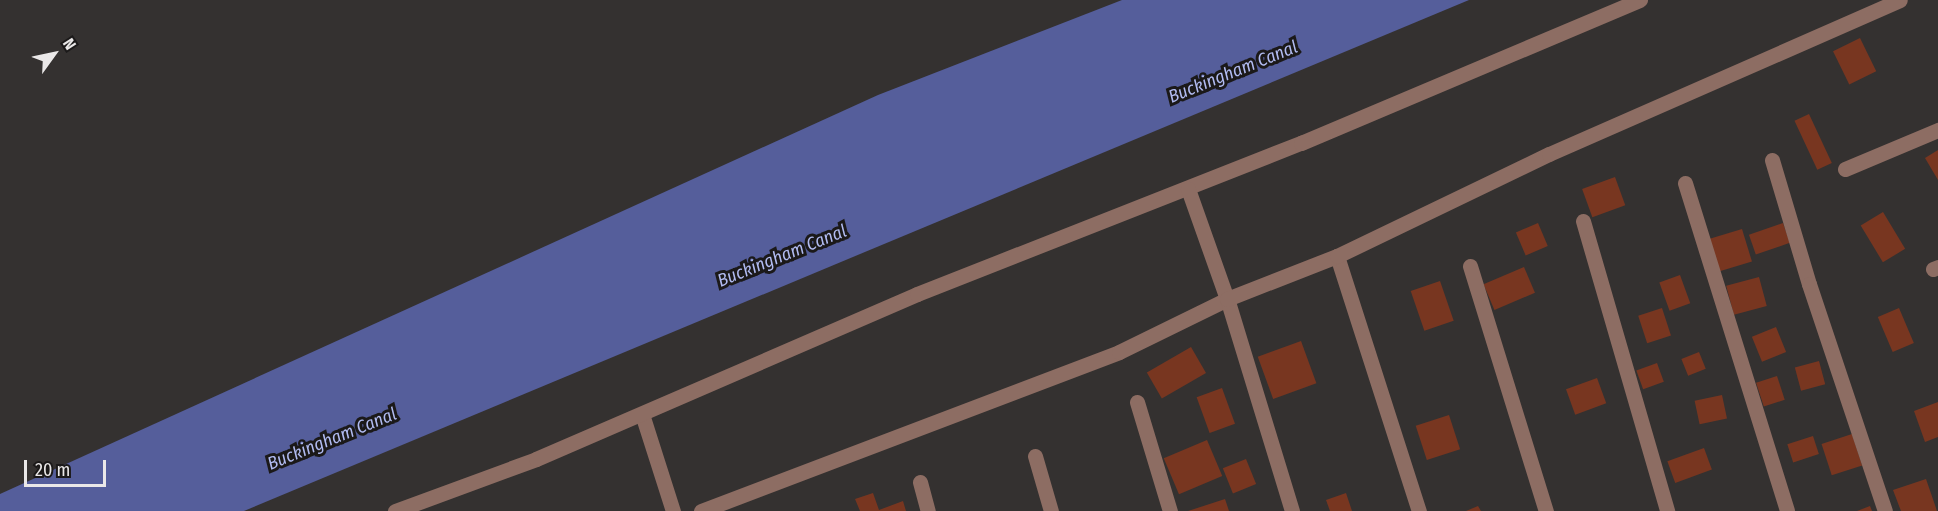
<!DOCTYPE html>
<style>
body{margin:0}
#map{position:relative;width:1938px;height:511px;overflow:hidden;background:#343130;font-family:"Fira Sans Condensed",sans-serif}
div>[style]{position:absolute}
.water>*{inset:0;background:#555e9b}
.building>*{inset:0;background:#783620;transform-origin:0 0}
.minor>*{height:15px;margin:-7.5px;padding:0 7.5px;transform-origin:7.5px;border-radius:7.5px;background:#8d6d63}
span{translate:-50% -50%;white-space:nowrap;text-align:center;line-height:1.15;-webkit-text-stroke:6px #1b1919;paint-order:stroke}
.water-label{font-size:18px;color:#b1bbf1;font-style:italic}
.north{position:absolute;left:24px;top:24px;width:60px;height:60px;-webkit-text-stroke:4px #1b1919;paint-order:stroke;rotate:57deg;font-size:16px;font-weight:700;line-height:24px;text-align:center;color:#eae8e8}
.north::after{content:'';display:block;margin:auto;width:21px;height:27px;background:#eae8e8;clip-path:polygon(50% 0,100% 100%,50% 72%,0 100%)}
.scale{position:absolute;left:24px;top:460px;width:82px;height:27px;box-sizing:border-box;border:3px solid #eae8e8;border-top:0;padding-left:8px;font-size:18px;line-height:21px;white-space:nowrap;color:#eae8e8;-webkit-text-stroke:4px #1b1919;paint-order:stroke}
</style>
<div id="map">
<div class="water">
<i style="clip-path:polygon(1122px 0,1469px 0,244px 511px,0 511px,0 494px,878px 95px)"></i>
</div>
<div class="building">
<i style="left:1860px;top:38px;width:37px;height:30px;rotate:64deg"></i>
<i style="left:1809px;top:114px;width:54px;height:16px;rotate:65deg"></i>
<i style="clip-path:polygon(1938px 150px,1938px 180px,1925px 158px)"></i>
<i style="left:1615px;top:177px;width:30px;height:35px;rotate:70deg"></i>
<i style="left:1883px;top:212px;width:43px;height:26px;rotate:59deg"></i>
<i style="left:1538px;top:223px;width:25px;height:24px;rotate:67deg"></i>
<i style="left:1783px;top:223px;width:21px;height:36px;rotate:71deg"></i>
<i style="left:1742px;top:229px;width:34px;height:38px;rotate:73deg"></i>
<i style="left:1524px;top:267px;width:28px;height:44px;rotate:67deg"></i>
<i style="left:1680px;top:275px;width:30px;height:22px;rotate:70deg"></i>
<i style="left:1759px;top:277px;width:30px;height:34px;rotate:75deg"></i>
<i style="left:1440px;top:281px;width:42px;height:31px;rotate:71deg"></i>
<i style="left:1662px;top:308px;width:29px;height:25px;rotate:72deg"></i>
<i style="left:1899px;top:308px;width:38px;height:23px;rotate:67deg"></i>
<i style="left:1776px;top:327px;width:27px;height:26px;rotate:68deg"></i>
<i style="left:1301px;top:341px;width:45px;height:46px;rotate:70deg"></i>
<i style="left:1191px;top:347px;width:30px;height:51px;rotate:60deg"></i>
<i style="left:1699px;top:352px;width:18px;height:19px;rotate:68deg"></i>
<i style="left:1819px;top:361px;width:24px;height:25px;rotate:75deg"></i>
<i style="left:1657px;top:363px;width:20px;height:22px;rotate:70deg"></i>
<i style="left:1777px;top:376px;width:25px;height:22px;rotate:72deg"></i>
<i style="left:1597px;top:378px;width:27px;height:33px;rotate:70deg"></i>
<i style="left:1222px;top:388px;width:38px;height:27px;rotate:70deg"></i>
<i style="left:1722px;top:395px;width:24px;height:28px;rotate:78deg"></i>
<i style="clip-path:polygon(1938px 402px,1938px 437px,1925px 442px,1914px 411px)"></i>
<i style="left:1449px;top:415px;width:36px;height:35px;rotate:72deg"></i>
<i style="left:1852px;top:434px;width:33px;height:32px;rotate:72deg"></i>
<i style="left:1813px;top:436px;width:19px;height:27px;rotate:72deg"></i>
<i style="left:1207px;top:440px;width:39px;height:47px;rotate:67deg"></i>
<i style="left:1704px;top:448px;width:23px;height:39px;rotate:70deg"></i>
<i style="left:1246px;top:459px;width:27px;height:25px;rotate:68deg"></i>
<i style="clip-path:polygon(1926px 479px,1937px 511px,1901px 511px,1893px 490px)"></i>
<i style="clip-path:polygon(873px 493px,879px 510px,903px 501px,906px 511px,860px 511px,855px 499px)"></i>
<i style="clip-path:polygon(1346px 493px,1352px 511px,1330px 511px,1326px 500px)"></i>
<i style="clip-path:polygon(1225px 499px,1229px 511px,1188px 511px)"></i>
<i style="clip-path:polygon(1478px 506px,1481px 511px,1466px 511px)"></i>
<i style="clip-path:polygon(1870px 506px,1872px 511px,1857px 511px)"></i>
</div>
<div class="minor">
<i style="left:1772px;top:160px;width:129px;rotate:73.4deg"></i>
<i style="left:1809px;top:284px;width:239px;rotate:71.5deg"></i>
<i style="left:1845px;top:169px;width:101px;rotate:-22.8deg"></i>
<i style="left:1685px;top:183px;width:343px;rotate:72.7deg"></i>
<i style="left:1583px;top:221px;width:302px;rotate:73.8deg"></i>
<i style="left:1337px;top:256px;width:268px;rotate:72.2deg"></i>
<i style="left:1470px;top:266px;width:257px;rotate:72.8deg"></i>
<i style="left:1933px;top:269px;width:5px;rotate:-22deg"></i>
<i style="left:1137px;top:402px;width:114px;rotate:73.2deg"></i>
<i style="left:642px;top:414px;width:102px;rotate:72.3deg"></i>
<i style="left:1035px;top:456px;width:57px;rotate:73.8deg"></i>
<i style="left:920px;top:482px;width:30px;rotate:75deg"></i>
<i style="left:395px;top:511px;width:150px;rotate:-20.2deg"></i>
<i style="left:536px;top:459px;width:415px;rotate:-23.4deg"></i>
<i style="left:917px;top:294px;width:413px;rotate:-21.5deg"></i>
<i style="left:1301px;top:143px;width:368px;rotate:-22.9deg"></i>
<i style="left:701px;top:511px;width:447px;rotate:-20.8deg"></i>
<i style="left:1119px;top:352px;width:120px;rotate:-26.1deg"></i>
<i style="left:1227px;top:299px;width:117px;rotate:-109.5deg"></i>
<i style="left:1292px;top:511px;width:222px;rotate:-107deg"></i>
<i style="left:1227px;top:299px;width:118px;rotate:-21.4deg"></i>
<i style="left:1337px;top:256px;width:235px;rotate:-25.7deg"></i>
<i style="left:1549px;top:154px;width:383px;rotate:-23.7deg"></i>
</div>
<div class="water-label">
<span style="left:1233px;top:72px;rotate:-22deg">Buckingham Canal</span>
<span style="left:782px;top:256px;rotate:-22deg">Buckingham Canal</span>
<span style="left:332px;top:439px;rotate:-22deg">Buckingham Canal</span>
</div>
<div class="north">N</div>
<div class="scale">20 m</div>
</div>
